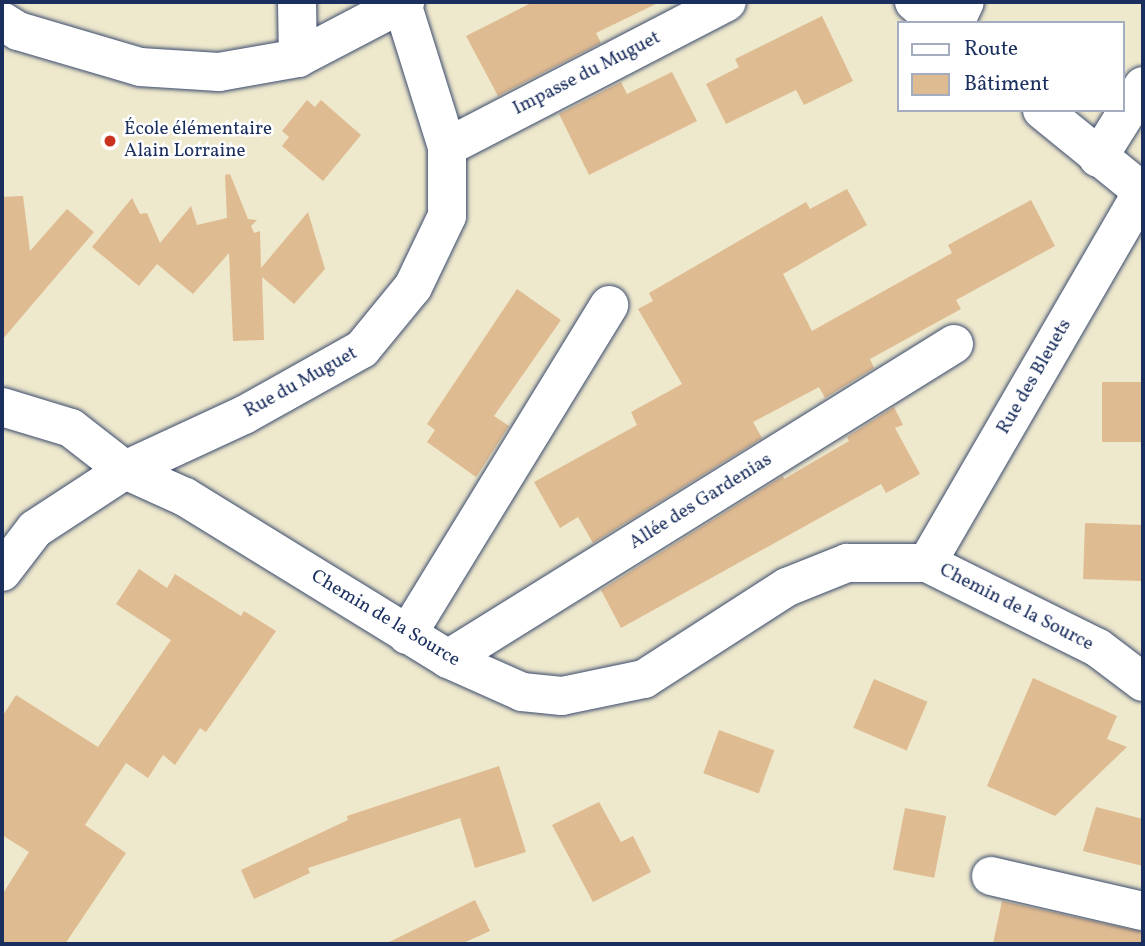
<!DOCTYPE html>
<meta charset="utf-8">
<style>
body{margin:0}
#map{position:relative;width:1145px;height:946px;overflow:hidden;background:#eee8cc;font-family:Vollkorn,serif}
div>[style]{position:absolute}
.building>*{inset:0;background:#dfbb92;transform-origin:0 0}
.roads{filter:drop-shadow(0 0 2px #3b4b6e) drop-shadow(0 0 2px #3b4b6e)}
.street>*{height:38px;margin:-19px;padding:0 19px;transform-origin:19px;border-radius:19px;background:#fff}
.dots>*{width:19px;height:19px;translate:-50% -50%;box-sizing:border-box;border:4px solid #fff;border-radius:50%}
span{translate:-50% -50%;white-space:nowrap;text-align:center;line-height:1.15;-webkit-text-stroke:5px #fff;paint-order:stroke}
.street-label{font-size:19px;color:#1b2f5e}
.poi-label{font-size:19px;color:#1b2f5e}
.left{translate:0 -50%;text-align:left}
.frame{position:absolute;inset:0;border:4px solid #1b2f5e;pointer-events:none}
.legend{position:absolute;left:897px;top:21px;width:228px;height:91px;box-sizing:border-box;background:#fff;border:2px solid #a4acbf;margin:0;padding:9px 12px;list-style:none;font-size:21px;color:#1b2f5e}
.legend li{display:flex;align-items:center;gap:14px;height:35px}
.legend b{width:35px;border:2px solid #a4acbf}
</style>
<div id="map">
<div class="building">
<i style="clip-path:polygon(533px 2px,660px 2px,596px 33px,601px 43px,498px 96px,466px 36px)"></i>
<i style="clip-path:polygon(822px 16px,853px 81px,804px 105px,796px 90px,726px 124px,706px 84px,739px 67px,735px 59px)"></i>
<i style="clip-path:polygon(672px 72px,697px 121px,589px 175px,559px 114px,621px 82px,627px 94px)"></i>
<i style="clip-path:polygon(307px 100px,315px 107px,321px 100px,361px 135px,323px 181px,282px 146px,289px 137px,282px 131px)"></i>
<i style="clip-path:polygon(230px 174px,248px 219px,257px 220px,251px 226px,254px 233px,260px 231px,261px 268px,308px 212px,325px 269px,294px 304px,262px 277px,264px 340px,233px 341px,229px 253px,193px 294px,157px 264px,139px 286px,92px 247px,132px 198px,140px 214px,147px 213px,160px 243px,191px 206px,197px 225px,227px 218px,225px 175px)"></i>
<i style="clip-path:polygon(847px 189px,867px 225px,783px 274px,812px 331px,952px 253px,948px 245px,1031px 200px,1055px 246px,956px 300px,961px 309px,870px 359px,874px 368px,825px 398px,819px 387px,753px 422px,762px 438px,593px 543px,578px 517px,560px 528px,534px 482px,637px 425px,631px 412px,682px 384px,638px 309px,653px 301px,649px 293px,806px 202px,810px 209px)"></i>
<i style="clip-path:polygon(23px 196px,30px 251px,67px 209px,94px 232px,2px 340px,2px 197px)"></i>
<i style="clip-path:polygon(517px 289px,561px 320px,494px 416px,509px 426px,476px 477px,427px 442px,435px 430px,427px 424px)"></i>
<i style="left:1143px;top:382px;width:60px;height:41px;rotate:90deg"></i>
<i style="clip-path:polygon(894px 407px,903px 425px,895px 428px,920px 474px,886px 493px,881px 484px,621px 628px,601px 590px,783px 476px,784px 479px,849px 441px,847px 437px)"></i>
<i style="left:1085px;top:523px;width:58px;height:56px;rotate:2deg"></i>
<i style="clip-path:polygon(139px 569px,167px 588px,175px 574px,241px 616px,244px 611px,276px 631px,206px 732px,200px 728px,175px 765px,163px 755px,148px 778px,126px 763px,85px 825px,126px 853px,65px 944px,2px 944px,2px 895px,29px 852px,2px 835px,2px 717px,16px 695px,98px 747px,171px 640px,116px 604px)"></i>
<i style="clip-path:polygon(1033px 678px,1117px 716px,1107px 739px,1127px 747px,1055px 816px,987px 786px)"></i>
<i style="left:874px;top:679px;width:58px;height:53px;rotate:23deg"></i>
<i style="left:719px;top:730px;width:59px;height:46px;rotate:20deg"></i>
<i style="clip-path:polygon(499px 766px,526px 852px,475px 868px,460px 818px,308px 868px,310px 873px,254px 899px,241px 870px,348px 820px,347px 816px)"></i>
<i style="clip-path:polygon(599px 802px,621px 842px,633px 836px,651px 872px,593px 902px,552px 825px)"></i>
<i style="clip-path:polygon(1096px 807px,1143px 819px,1143px 866px,1083px 851px)"></i>
<i style="left:905px;top:808px;width:42px;height:63px;rotate:11deg"></i>
<i style="clip-path:polygon(475px 900px,490px 931px,461px 944px,385px 944px)"></i>
<i style="clip-path:polygon(1002px 901px,1143px 932px,1143px 944px,993px 944px)"></i>
</div>
<div class="roads">
<div class="street">
<i style="left:297px;top:2px;width:56px;rotate:89deg"></i>
<i style="left:914px;top:2px;width:33px;rotate:40deg"></i>
<i style="left:2px;top:21px;width:19px;rotate:32deg"></i>
<i style="left:18px;top:31px;width:127px;rotate:16.4deg"></i>
<i style="left:140px;top:67px;width:79px;rotate:3.6deg"></i>
<i style="left:219px;top:72px;width:80px;rotate:-10deg"></i>
<i style="left:298px;top:58px;width:121px;rotate:-27.6deg"></i>
<i style="left:955px;top:23px;width:23px;rotate:-65deg"></i>
<i style="left:1042px;top:110px;width:130px;rotate:39.1deg"></i>
<i style="left:447px;top:147px;width:315px;rotate:-27.4deg"></i>
<i style="left:1098px;top:158px;width:85px;rotate:-58deg"></i>
<i style="left:2px;top:407px;width:72px;rotate:16.9deg"></i>
<i style="left:71px;top:428px;width:68px;rotate:37.9deg"></i>
<i style="left:125px;top:470px;width:66px;rotate:24.2deg"></i>
<i style="left:185px;top:497px;width:309px;rotate:31.6deg"></i>
<i style="left:448px;top:659px;width:81px;rotate:24deg"></i>
<i style="left:522px;top:692px;width:40px;rotate:5.7deg"></i>
<i style="left:562px;top:696px;width:84px;rotate:-11.7deg"></i>
<i style="left:644px;top:679px;width:170px;rotate:-32.8deg"></i>
<i style="left:787px;top:587px;width:65px;rotate:-21.8deg"></i>
<i style="left:847px;top:563px;width:80px"></i>
<i style="left:927px;top:563px;width:191px;rotate:26.4deg"></i>
<i style="left:1098px;top:648px;width:56px;rotate:37.1deg"></i>
<i style="left:927px;top:563px;width:430px;rotate:-59.9deg"></i>
<i style="left:2px;top:572px;width:54px;rotate:-52.5deg"></i>
<i style="left:35px;top:529px;width:108px;rotate:-33.2deg"></i>
<i style="left:125px;top:470px;width:131px;rotate:-24.8deg"></i>
<i style="left:244px;top:415px;width:135px;rotate:-29.2deg"></i>
<i style="left:362px;top:349px;width:80px;rotate:-50.6deg"></i>
<i style="left:413px;top:287px;width:79px;rotate:-64.4deg"></i>
<i style="left:447px;top:216px;width:69px;rotate:-90deg"></i>
<i style="left:447px;top:147px;width:151px;rotate:-107.4deg"></i>
<i style="left:407px;top:635px;width:387px;rotate:-58.5deg"></i>
<i style="left:448px;top:659px;width:596px;rotate:-31.9deg"></i>
<i style="left:991px;top:876px;width:156px;rotate:13deg"></i>
</div>
</div>
<div class="dots">
<i style="left:110px;top:141px;background:#c8321e"></i>
</div>
<div class="street-label">
<span style="left:587px;top:74px;rotate:-27deg">Impasse du Muguet</span>
<span style="left:1035px;top:377px;rotate:-60deg">Rue des Bleuets</span>
<span style="left:301px;top:383px;rotate:-29deg">Rue du Muguet</span>
<span style="left:701px;top:502px;rotate:-32deg">Allée des Gardenias</span>
<span style="left:1016px;top:608px;rotate:27deg">Chemin de la Source</span>
<span style="left:385px;top:619px;rotate:31deg">Chemin de la Source</span>
</div>
<div class="poi-label">
<span class="left" style="left:124px;top:141px">École élémentaire<br>Alain Lorraine</span>
</div>
<div class="frame"></div>
<ul class="legend">
<li><b style="height:9px;background:#fff"></b>Route</li>
<li><b style="height:19px;background:#dfbb92"></b>Bâtiment</li>
</ul>
</div>
